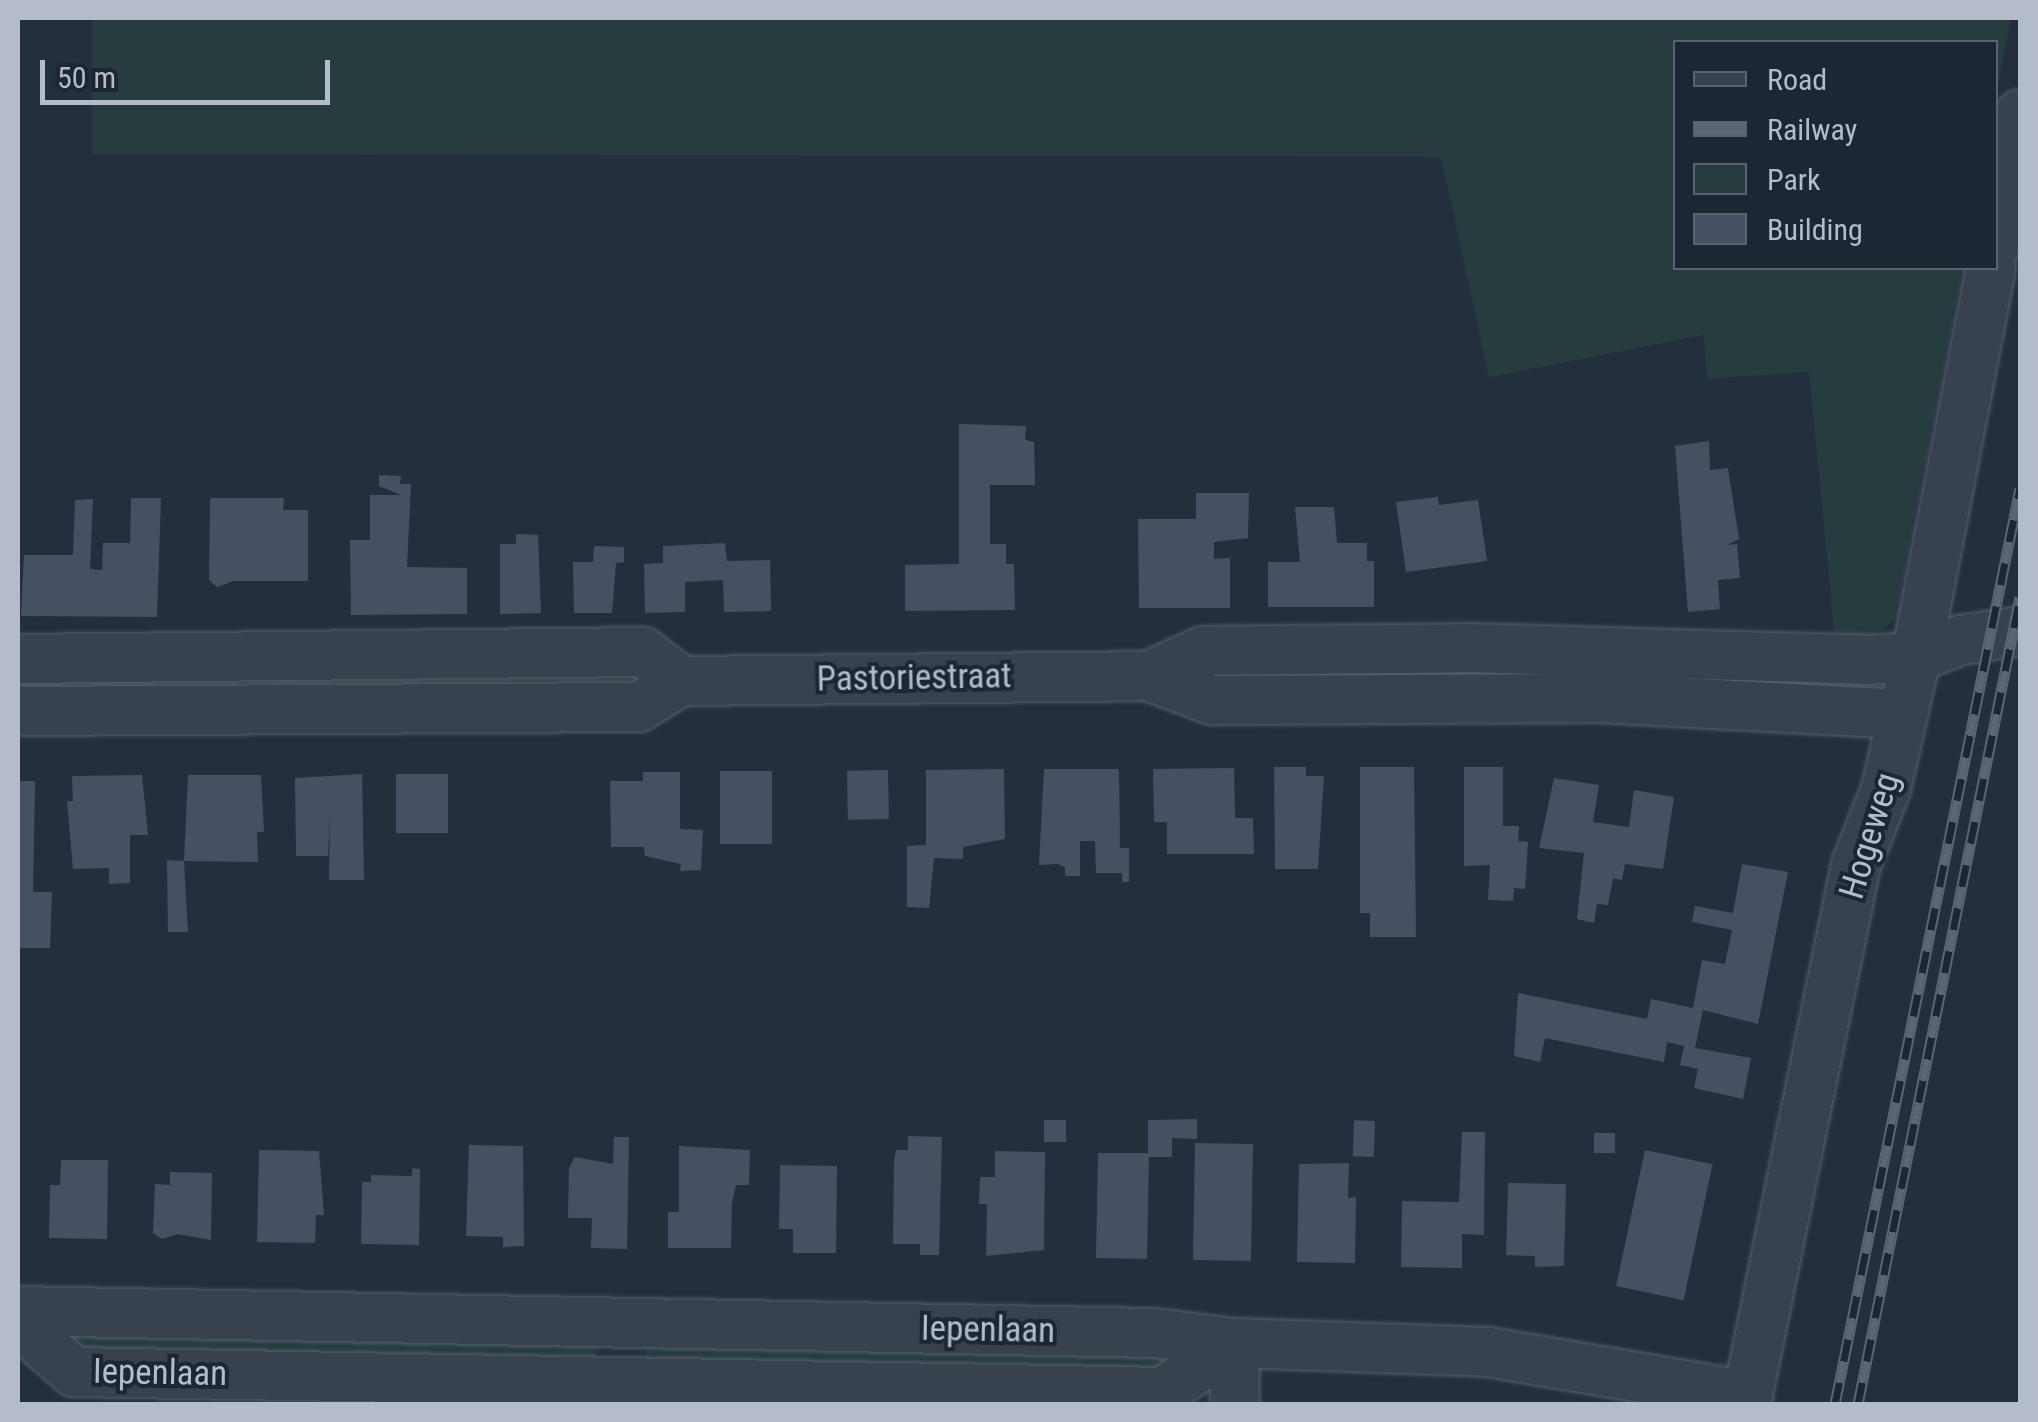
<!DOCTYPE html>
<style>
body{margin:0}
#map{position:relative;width:2038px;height:1422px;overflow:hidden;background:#242f3e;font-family:"Roboto Condensed",sans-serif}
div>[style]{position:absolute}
.green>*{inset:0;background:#263c3f;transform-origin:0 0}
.building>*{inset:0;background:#455162;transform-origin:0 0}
.roads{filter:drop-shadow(0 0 2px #565f6c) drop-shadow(0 0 2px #565f6c)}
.minor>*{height:48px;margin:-24px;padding:0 24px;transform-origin:24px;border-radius:24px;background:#38414e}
.rail>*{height:11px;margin-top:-5.5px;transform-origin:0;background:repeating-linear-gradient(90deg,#1d2633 0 22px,#5a6575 0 44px);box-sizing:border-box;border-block:2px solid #5a6575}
span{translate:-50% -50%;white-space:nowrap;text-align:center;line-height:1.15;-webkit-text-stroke:8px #1d2633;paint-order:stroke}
.street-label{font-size:35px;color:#b4bcc9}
.frame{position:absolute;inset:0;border:20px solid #b4bcc9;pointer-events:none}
.legend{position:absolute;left:1673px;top:40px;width:325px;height:230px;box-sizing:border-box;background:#1d2633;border:2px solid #59626f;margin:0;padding:12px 18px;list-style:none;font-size:30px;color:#b4bcc9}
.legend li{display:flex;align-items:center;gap:20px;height:50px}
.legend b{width:50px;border:2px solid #59626f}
.scale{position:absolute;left:40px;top:60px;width:290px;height:45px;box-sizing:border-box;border:5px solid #b4bcc9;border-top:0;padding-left:12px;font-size:30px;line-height:35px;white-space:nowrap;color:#b4bcc9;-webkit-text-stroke:8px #1d2633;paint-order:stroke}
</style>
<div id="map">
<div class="green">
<i style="clip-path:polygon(92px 18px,2011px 18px,1996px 96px,1996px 42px,1676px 42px,1676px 268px,1963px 268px,1895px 620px,1867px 639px,1835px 638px,1809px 372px,1707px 379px,1704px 335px,1489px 377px,1441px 157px,92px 154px)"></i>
<i style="clip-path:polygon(452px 667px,636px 671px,640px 680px,637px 690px,273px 684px,290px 669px,302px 680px,440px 679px)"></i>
<i style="clip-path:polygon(219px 670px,237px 678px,237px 688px,18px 700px,18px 672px,35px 683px,208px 681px)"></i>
<i style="clip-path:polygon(75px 1332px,597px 1346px,598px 1351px,594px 1363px,88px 1357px,71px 1339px)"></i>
<i style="left:646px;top:1347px;width:523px;height:16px;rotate:1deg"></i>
</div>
<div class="building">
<i style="clip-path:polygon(959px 424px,1026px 426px,1025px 440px,1034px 442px,1035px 485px,990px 485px,990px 544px,1006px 544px,1006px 564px,1014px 564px,1015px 610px,905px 611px,905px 565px,959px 564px)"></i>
<i style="clip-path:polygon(1709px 441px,1710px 470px,1728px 468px,1739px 539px,1727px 545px,1737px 544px,1740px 578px,1718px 580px,1720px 609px,1688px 612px,1675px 446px)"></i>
<i style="clip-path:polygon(379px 475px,401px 476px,400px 484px,411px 484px,407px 567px,467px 568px,467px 614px,351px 615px,350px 540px,370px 540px,370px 495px,401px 495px,379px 486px)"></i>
<i style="clip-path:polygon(1196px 493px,1249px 493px,1248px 538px,1214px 542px,1214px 559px,1230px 558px,1230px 608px,1139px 608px,1138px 519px,1196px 519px)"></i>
<i style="clip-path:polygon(1438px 497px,1439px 505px,1478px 500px,1487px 561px,1406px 572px,1396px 502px)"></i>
<i style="clip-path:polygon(131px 498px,161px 498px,157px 617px,21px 616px,24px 555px,73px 555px,75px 500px,93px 499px,90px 569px,102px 570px,103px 543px,130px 543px)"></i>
<i style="clip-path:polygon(210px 498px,284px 498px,283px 510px,308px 510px,308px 581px,233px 581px,217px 587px,209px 580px)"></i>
<i style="clip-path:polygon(1295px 507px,1334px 507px,1337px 543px,1367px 543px,1367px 561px,1374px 561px,1374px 607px,1268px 607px,1268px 562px,1300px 562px)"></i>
<i style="clip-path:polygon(516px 534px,538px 535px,541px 613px,500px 614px,500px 544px,516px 544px)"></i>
<i style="clip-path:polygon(725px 543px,727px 561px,770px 560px,771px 611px,724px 612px,723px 580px,685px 582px,685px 612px,645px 613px,644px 564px,663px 563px,663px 546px)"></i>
<i style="clip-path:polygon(594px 546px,624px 547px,624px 562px,616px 563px,612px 613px,574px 613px,573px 562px,593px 562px)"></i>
<i style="clip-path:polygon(1274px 767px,1306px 767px,1306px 776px,1324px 776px,1318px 869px,1275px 869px)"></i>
<i style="clip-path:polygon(1360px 767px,1414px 767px,1416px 937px,1370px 937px,1370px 913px,1360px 913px)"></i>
<i style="clip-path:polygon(1464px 767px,1503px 767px,1503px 826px,1519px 826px,1518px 841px,1528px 842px,1525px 889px,1514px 888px,1513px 901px,1488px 900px,1490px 865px,1464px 866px)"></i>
<i style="clip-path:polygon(1234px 768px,1235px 818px,1253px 818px,1254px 854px,1167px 854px,1167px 822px,1154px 822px,1153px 769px)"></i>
<i style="clip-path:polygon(1004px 769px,1005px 839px,963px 847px,963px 859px,934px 858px,929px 908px,907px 907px,907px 846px,926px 845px,926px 770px)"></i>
<i style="clip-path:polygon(1044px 769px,1119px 769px,1120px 848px,1129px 848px,1129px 882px,1122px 882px,1122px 873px,1096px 873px,1095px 841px,1080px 841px,1080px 876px,1065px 876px,1065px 867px,1057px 864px,1039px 865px)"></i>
<i style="left:888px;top:770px;width:49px;height:41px;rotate:89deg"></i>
<i style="left:720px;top:771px;width:52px;height:73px"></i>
<i style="clip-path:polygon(643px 772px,680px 772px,680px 829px,703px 830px,701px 870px,680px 871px,681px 864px,645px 856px,644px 847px,611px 847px,610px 781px,643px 781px)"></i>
<i style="clip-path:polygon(362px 774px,364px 880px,329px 880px,330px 816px,328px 856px,296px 856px,295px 778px)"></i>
<i style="left:396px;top:774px;width:52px;height:59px"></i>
<i style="clip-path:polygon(142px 775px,148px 835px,130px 835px,130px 883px,109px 884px,109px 868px,73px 869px,67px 801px,73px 801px,72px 776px)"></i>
<i style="clip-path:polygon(188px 775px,261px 775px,264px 832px,257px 832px,258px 862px,184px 861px,188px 932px,168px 932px,167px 860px,184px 861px)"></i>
<i style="clip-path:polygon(1554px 778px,1599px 785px,1593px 822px,1629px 827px,1634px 790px,1674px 797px,1663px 869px,1625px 864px,1622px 880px,1613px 878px,1608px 905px,1597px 904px,1594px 923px,1577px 919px,1584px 853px,1539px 848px)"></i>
<i style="clip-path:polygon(18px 781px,35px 781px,33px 892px,52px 892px,50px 948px,18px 948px)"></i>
<i style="clip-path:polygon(1742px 864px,1788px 872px,1758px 1024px,1703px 1010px,1695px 1048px,1751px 1058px,1743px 1099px,1694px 1088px,1698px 1069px,1680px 1065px,1684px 1046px,1667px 1042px,1664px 1062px,1545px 1038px,1540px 1062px,1514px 1056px,1518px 993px,1647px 1019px,1651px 999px,1693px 1008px,1702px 960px,1725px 964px,1732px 930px,1692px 922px,1695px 906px,1733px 913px)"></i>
<i style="clip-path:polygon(1197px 1119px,1197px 1139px,1172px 1138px,1172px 1157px,1149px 1157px,1147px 1259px,1096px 1258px,1098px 1153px,1148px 1153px,1148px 1120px)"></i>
<i style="left:1044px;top:1120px;width:22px;height:22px"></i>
<i style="left:1375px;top:1121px;width:36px;height:21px;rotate:92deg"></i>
<i style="clip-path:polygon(1462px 1132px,1485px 1132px,1484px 1235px,1462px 1234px,1462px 1268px,1401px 1267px,1402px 1201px,1459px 1202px)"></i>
<i style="left:1594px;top:1133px;width:21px;height:20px"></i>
<i style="clip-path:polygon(908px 1136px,942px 1137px,939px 1255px,920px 1255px,920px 1244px,893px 1244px,894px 1160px,896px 1150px,908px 1150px)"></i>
<i style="clip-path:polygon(614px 1137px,629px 1137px,627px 1249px,591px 1248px,592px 1218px,568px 1218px,569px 1168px,575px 1157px,613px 1164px)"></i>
<i style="left:1195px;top:1143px;width:58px;height:117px;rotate:1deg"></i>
<i style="clip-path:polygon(469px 1145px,523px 1146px,524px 1246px,503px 1247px,503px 1237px,466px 1236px)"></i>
<i style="clip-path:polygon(679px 1146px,750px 1150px,749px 1185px,736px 1185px,732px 1202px,731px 1248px,668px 1248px,668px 1212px,679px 1212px)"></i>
<i style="clip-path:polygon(259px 1150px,319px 1151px,324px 1215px,316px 1215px,315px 1243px,257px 1242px)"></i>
<i style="left:1645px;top:1150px;width:69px;height:139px;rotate:12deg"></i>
<i style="clip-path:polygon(995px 1151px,1045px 1152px,1044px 1250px,986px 1256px,987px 1204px,979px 1204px,980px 1177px,995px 1177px)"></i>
<i style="clip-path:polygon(61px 1160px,108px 1160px,107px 1239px,49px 1238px,50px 1185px,60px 1185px)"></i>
<i style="clip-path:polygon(1349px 1163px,1348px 1198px,1356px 1197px,1355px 1263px,1297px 1262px,1299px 1164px)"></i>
<i style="clip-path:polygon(780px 1165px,837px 1166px,836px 1253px,793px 1253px,793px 1229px,779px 1229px)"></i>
<i style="clip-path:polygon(412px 1168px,420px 1169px,419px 1245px,361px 1244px,362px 1182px,371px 1182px,371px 1175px,412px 1176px)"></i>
<i style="clip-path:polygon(170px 1172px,212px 1173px,211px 1240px,178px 1234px,162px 1239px,153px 1233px,155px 1184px,170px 1185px)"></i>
<i style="clip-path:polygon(1508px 1183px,1566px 1184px,1564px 1266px,1535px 1267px,1535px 1256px,1506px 1255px)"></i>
</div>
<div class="roads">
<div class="minor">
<i style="left:1996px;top:244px;width:132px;rotate:-79.5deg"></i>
<i style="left:18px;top:659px;width:625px;rotate:-0.64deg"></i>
<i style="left:643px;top:652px;width:48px;rotate:37.3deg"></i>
<i style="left:1148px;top:676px;width:60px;rotate:-24.4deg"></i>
<i style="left:1203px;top:651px;width:265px;rotate:-0.6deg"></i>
<i style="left:1468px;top:648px;width:399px;rotate:1.7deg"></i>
<i style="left:1867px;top:660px;width:49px;rotate:-3.5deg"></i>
<i style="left:1916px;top:657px;width:48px;rotate:-20.7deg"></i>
<i style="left:1961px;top:640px;width:60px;rotate:-8.7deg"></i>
<i style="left:18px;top:711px;width:621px;rotate:-0.37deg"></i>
<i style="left:639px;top:707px;width:49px;rotate:-31.8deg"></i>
<i style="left:681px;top:681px;width:467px;rotate:-0.6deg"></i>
<i style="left:1148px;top:676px;width:68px;rotate:20.6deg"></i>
<i style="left:1212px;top:700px;width:387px;rotate:-0.3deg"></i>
<i style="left:1599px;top:698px;width:304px;rotate:3deg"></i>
<i style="left:18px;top:1311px;width:1136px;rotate:1.11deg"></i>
<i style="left:1154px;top:1333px;width:81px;rotate:7.1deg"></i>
<i style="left:1234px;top:1343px;width:254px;rotate:2deg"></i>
<i style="left:1488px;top:1352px;width:264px;rotate:9.6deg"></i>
<i style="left:18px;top:1323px;width:74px;rotate:41.2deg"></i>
<i style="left:74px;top:1372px;width:1089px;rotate:1.05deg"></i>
<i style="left:1163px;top:1392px;width:86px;rotate:-34.6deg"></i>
<i style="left:1234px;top:1343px;width:61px;rotate:89.1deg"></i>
<i style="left:1746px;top:1404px;width:550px;rotate:-78.47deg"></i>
<i style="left:1856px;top:865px;width:82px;rotate:-68.5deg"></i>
<i style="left:1886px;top:789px;width:135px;rotate:-77.2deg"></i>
<i style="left:1916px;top:657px;width:396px;rotate:-79.1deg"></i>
</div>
</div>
<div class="rail">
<i style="left:1835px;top:1404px;width:934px;rotate:-78.58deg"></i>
<i style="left:1858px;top:1404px;width:823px;rotate:-78.65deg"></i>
</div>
<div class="street-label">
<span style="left:914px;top:678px;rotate:-1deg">Pastoriestraat</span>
<span style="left:1870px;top:836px;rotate:-73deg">Hogeweg</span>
<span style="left:988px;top:1330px;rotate:1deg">Iepenlaan</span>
<span style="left:160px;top:1373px;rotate:1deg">Iepenlaan</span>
</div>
<div class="frame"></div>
<ul class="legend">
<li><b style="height:12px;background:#38414e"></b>Road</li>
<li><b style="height:12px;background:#5a6575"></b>Railway</li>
<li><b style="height:28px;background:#263c3f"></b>Park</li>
<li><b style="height:28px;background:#455162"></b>Building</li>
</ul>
<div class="scale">50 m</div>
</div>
